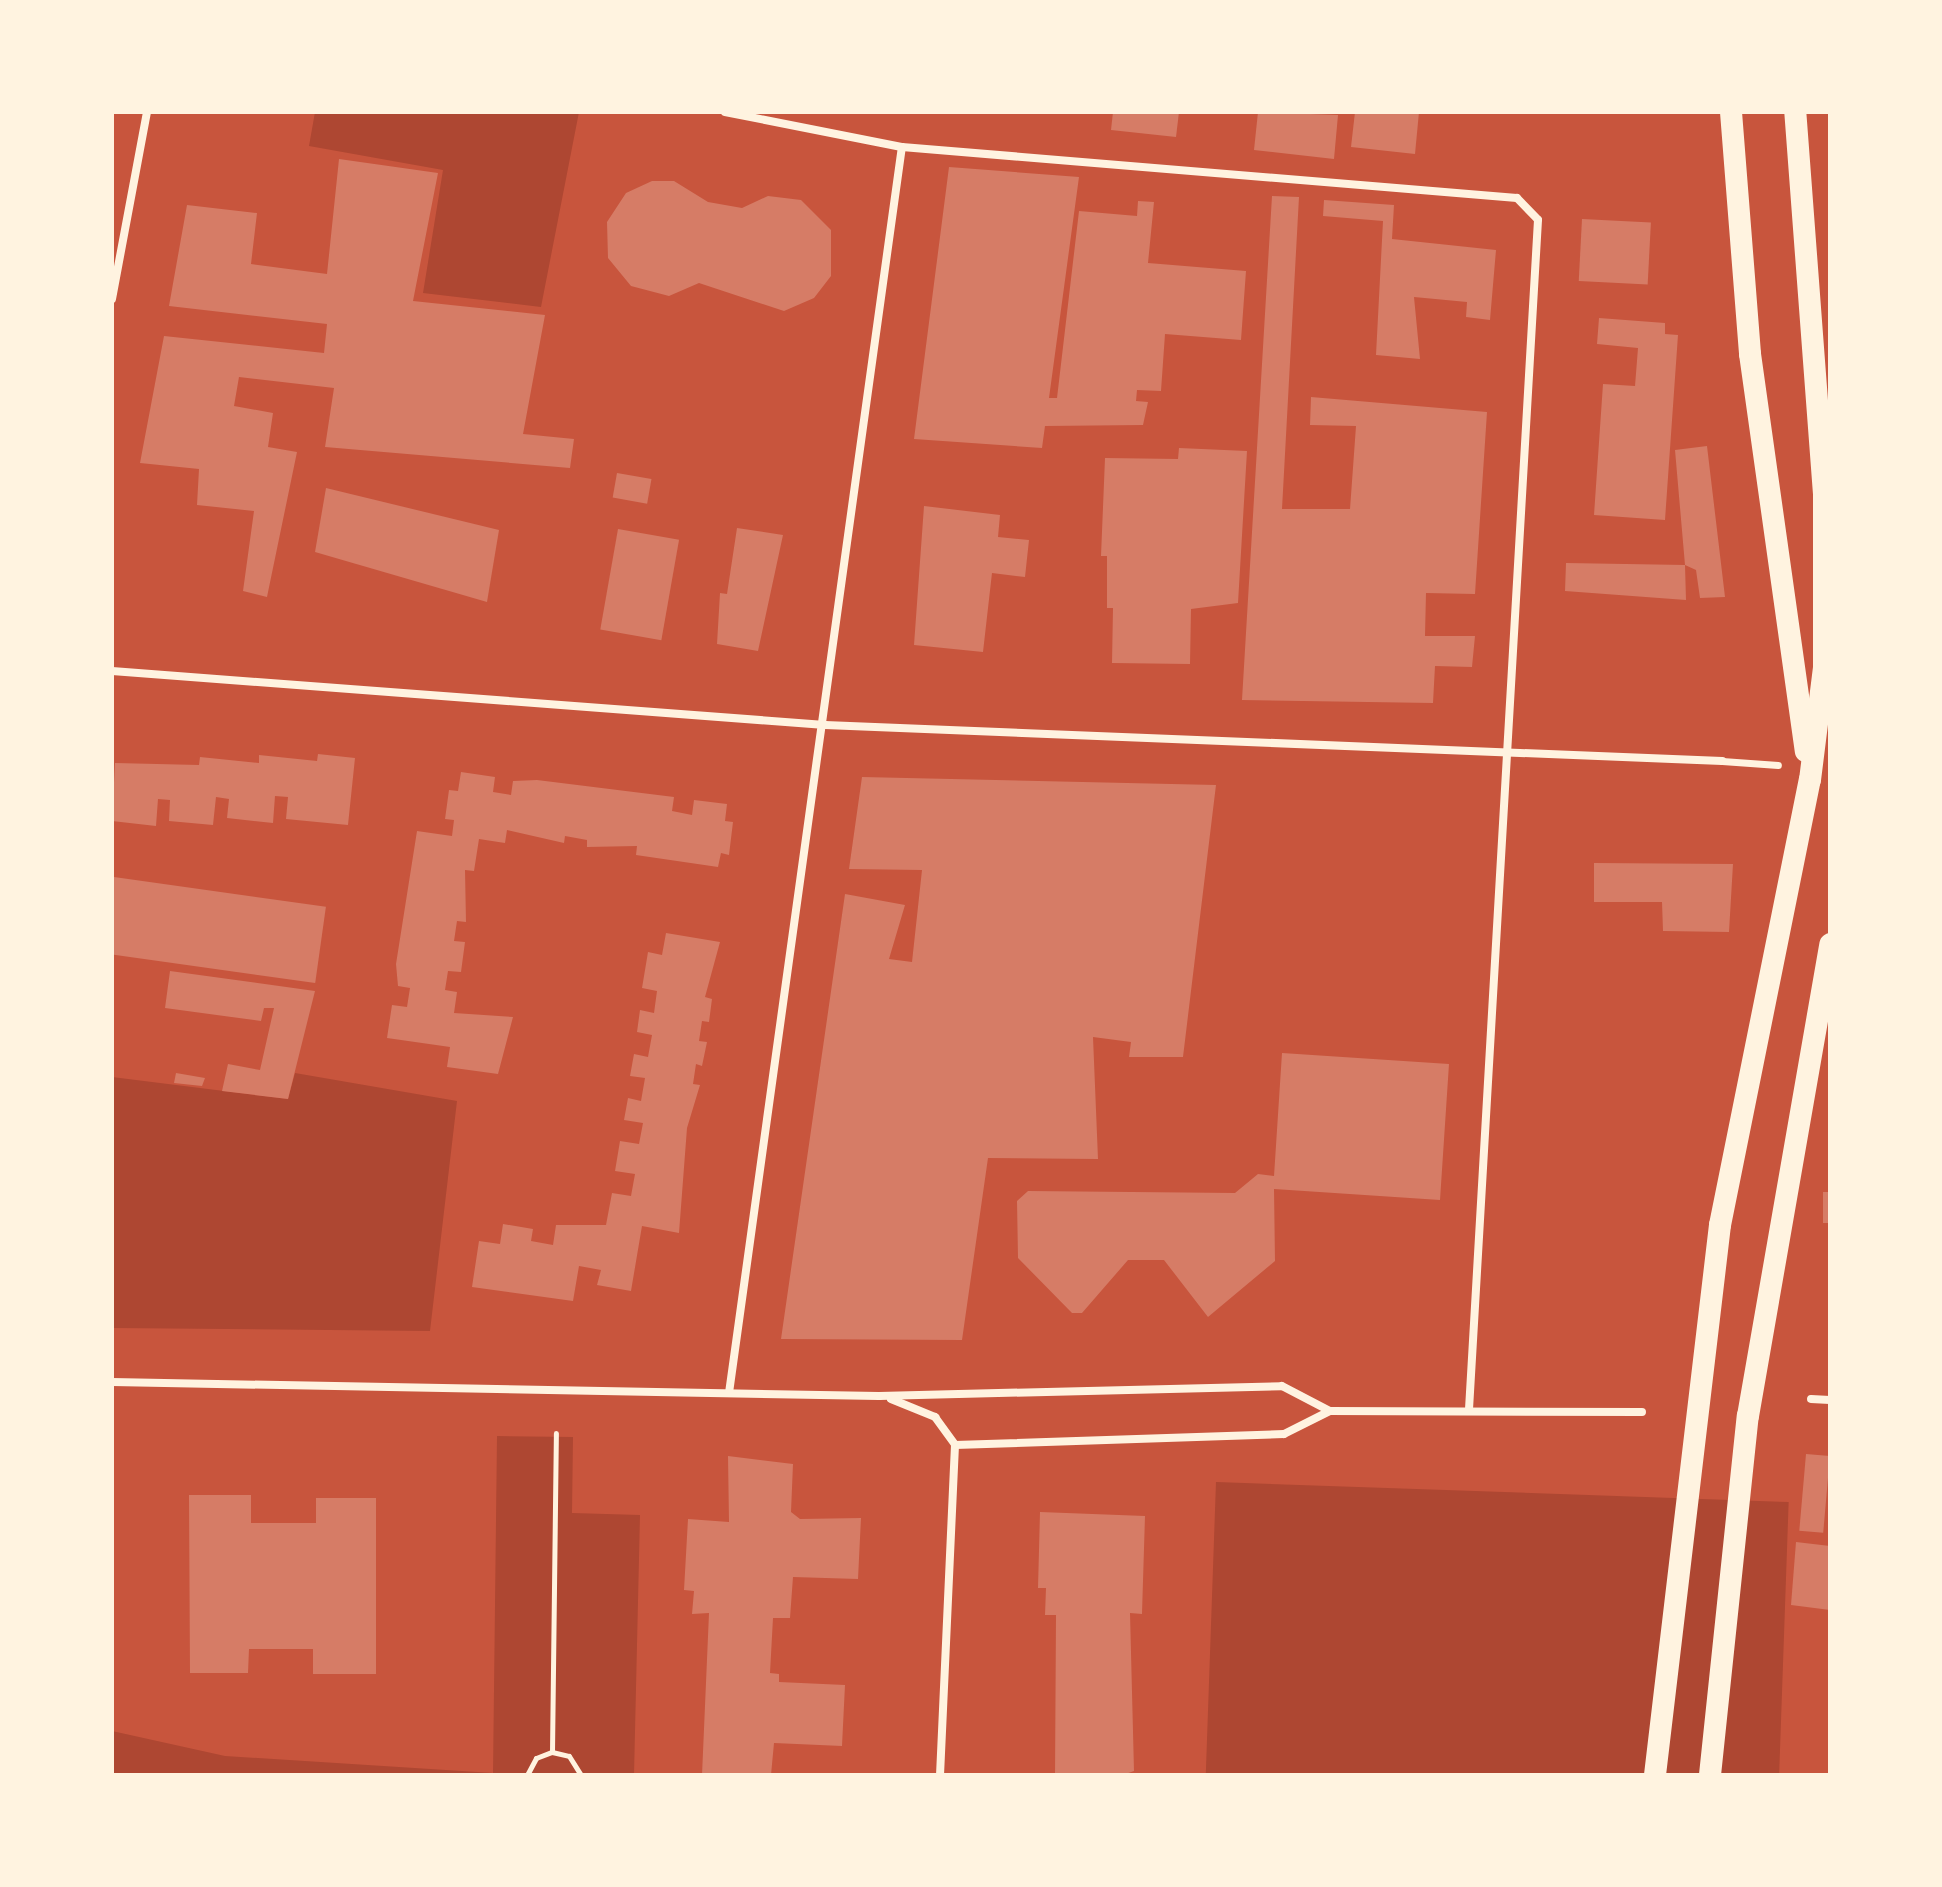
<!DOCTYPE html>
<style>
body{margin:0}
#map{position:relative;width:1942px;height:1887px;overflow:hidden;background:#c8553d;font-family:Poppins,sans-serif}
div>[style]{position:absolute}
.green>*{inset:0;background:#ae4732;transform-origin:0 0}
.building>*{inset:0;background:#d67c66;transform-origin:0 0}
.path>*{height:5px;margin:-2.5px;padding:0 2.5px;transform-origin:2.5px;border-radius:2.5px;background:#fff3e0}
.pedestrian>*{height:7px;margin:-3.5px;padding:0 3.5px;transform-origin:3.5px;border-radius:3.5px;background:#fff3e0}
.minor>*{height:8px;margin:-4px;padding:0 4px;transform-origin:4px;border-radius:4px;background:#fff3e0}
.trunk>*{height:22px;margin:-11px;padding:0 11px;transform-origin:11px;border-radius:11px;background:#fff3e0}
span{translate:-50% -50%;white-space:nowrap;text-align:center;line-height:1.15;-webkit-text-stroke:8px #fff3e0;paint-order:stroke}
.frame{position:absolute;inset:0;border:114px solid #fff3e0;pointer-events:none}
</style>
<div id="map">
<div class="green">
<i style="clip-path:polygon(315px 112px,579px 112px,541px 307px,423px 293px,443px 170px,309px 146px)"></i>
<i style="clip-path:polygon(295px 1073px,457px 1101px,430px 1331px,112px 1328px,112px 1077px,288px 1099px)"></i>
<i style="clip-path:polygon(497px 1436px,573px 1437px,572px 1513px,640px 1515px,634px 1775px,112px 1775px,112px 1731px,225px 1756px,493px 1773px)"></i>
<i style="left:1216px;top:1482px;width:573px;height:294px;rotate:2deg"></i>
</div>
<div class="building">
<i style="clip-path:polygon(1113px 112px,1179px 112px,1176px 137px,1111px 130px)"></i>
<i style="clip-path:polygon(1258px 112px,1338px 115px,1334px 159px,1254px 150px)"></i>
<i style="clip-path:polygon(1355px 112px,1419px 112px,1415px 154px,1351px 147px)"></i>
<i style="clip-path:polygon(339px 159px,438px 173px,413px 301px,545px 315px,523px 434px,574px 439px,570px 468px,325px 447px,334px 388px,239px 377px,234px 406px,273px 413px,268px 447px,297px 452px,267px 597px,243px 591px,254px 511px,197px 505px,199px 469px,140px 463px,164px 336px,324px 353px,327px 324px,169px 306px,187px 205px,257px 213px,251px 264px,327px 274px)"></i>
<i style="clip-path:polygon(949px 167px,1079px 177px,1049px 398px,1057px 398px,1079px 211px,1137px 216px,1138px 201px,1154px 202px,1148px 263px,1246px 271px,1241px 340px,1165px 334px,1161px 391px,1137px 390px,1136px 401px,1148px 402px,1143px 425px,1045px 426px,1042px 448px,914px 439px)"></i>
<i style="clip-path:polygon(652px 181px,674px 181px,708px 202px,742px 208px,768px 196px,801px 200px,831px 230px,831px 276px,814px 298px,784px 311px,699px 283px,669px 296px,631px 286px,608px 258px,607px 222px,626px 193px)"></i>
<i style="clip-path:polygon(1272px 196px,1299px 197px,1282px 509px,1350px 509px,1356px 426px,1310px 425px,1311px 397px,1487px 412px,1475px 594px,1426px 593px,1425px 636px,1475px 636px,1472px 667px,1435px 666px,1433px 703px,1242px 700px)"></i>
<i style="clip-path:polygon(1324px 200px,1394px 205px,1392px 239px,1496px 250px,1490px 320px,1466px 317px,1467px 302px,1414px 297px,1420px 359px,1376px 355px,1383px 221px,1323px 216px)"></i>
<i style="left:1582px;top:219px;width:69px;height:62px;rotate:3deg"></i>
<i style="clip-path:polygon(1599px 318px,1665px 323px,1665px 334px,1678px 335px,1665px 520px,1594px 515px,1603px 384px,1635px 386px,1638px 348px,1597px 344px)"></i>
<i style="clip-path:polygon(1707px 446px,1725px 597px,1700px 598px,1696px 570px,1685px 565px,1686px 600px,1565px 591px,1566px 563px,1685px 565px,1675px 450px)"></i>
<i style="clip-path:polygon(1179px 448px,1247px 451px,1238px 603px,1191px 609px,1190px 664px,1112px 663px,1113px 608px,1107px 608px,1107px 556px,1101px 556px,1105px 458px,1178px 459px)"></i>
<i style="left:617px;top:473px;width:35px;height:25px;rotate:10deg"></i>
<i style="clip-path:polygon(326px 488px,499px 530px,487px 602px,315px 552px)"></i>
<i style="clip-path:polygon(924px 506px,1000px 515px,998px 537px,1029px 540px,1025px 577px,992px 573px,983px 652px,914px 645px)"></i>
<i style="clip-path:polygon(737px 528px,783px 535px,758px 651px,717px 644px,720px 593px,727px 594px)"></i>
<i style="left:618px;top:529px;width:62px;height:102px;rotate:10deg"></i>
<i style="clip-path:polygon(318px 754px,355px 758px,348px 825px,286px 819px,288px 797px,275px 796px,273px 823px,227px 818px,229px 799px,216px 797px,213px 825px,169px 821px,170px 800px,158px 799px,156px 826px,112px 821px,115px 763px,199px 765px,200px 757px,259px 763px,259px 755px,317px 761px)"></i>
<i style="clip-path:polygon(461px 772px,495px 777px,493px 792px,511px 795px,513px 781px,537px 780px,674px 797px,672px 811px,692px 815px,694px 800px,727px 804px,725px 821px,733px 822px,729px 855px,721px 853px,718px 867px,636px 855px,637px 846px,587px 847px,587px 840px,565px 836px,564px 843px,507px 830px,505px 843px,479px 839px,474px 871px,465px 870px,466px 922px,457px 921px,454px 941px,465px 942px,461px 972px,448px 971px,445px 990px,457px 992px,454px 1013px,513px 1017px,498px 1074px,447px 1067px,450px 1047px,387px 1038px,392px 1005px,407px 1007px,410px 988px,398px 986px,396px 964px,417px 831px,452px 836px,454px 820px,445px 819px,449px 790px,458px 791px)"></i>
<i style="clip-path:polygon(862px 777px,1216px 785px,1183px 1057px,1129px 1057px,1131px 1042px,1093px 1037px,1098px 1159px,988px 1158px,962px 1340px,781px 1339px,845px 894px,905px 905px,889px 959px,912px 962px,922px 870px,849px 869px)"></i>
<i style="clip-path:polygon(1594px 863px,1733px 864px,1729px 932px,1663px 931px,1662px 902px,1594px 902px)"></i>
<i style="left:114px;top:877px;width:214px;height:77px;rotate:8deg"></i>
<i style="clip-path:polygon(666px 933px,720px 942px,705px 997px,712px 999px,709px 1022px,702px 1021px,699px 1041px,707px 1042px,702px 1066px,696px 1064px,693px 1084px,700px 1085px,687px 1128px,679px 1233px,642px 1226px,631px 1291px,597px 1285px,601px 1270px,579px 1266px,573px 1301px,472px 1287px,479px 1241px,500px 1244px,503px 1224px,533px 1229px,531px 1241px,553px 1245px,556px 1225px,606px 1225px,612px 1193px,631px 1196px,635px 1174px,615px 1171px,620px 1141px,639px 1144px,643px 1123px,624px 1120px,628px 1098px,641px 1101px,645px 1078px,630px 1076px,634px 1054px,648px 1057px,652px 1035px,637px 1032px,640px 1010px,654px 1013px,657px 991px,642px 988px,648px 952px,662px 955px)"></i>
<i style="clip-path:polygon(170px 971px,315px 991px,288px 1099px,222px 1091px,228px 1064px,260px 1070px,274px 1008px,264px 1008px,261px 1021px,165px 1008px)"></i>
<i style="clip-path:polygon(1282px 1053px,1449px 1064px,1440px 1200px,1274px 1189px,1275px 1261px,1208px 1317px,1164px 1260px,1128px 1260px,1082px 1313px,1072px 1313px,1018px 1258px,1017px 1201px,1028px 1191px,1235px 1193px,1258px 1174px,1274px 1176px)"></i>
<i style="clip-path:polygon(176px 1073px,205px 1078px,202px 1086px,174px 1083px)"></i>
<i style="left:1823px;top:1192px;width:7px;height:31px"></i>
<i style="left:1806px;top:1454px;width:24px;height:77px;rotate:5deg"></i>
<i style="clip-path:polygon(728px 1456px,793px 1464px,791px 1512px,800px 1519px,861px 1518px,858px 1579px,793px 1577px,790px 1618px,773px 1618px,770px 1673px,779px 1674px,779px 1682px,845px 1685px,842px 1746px,774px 1743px,771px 1775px,702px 1775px,709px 1613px,692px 1614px,694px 1591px,684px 1590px,688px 1519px,729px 1522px)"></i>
<i style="clip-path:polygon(189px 1495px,251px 1495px,251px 1523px,316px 1523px,316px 1498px,376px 1498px,376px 1674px,313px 1674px,313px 1649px,249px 1649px,248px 1673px,190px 1673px)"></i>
<i style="clip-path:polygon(1040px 1512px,1145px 1516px,1142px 1614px,1130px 1613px,1134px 1771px,1123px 1775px,1055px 1775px,1056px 1615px,1045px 1615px,1046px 1588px,1038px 1588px)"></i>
<i style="clip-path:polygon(1796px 1542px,1830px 1546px,1830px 1610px,1791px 1605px)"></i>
</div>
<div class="path">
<i style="left:552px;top:1752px;width:319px;rotate:-89.3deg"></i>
<i style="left:527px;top:1775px;width:19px;rotate:-62deg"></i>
<i style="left:536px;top:1758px;width:17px;rotate:-21deg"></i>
<i style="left:552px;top:1752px;width:17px;rotate:13deg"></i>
<i style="left:569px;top:1756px;width:22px;rotate:58deg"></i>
</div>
<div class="pedestrian">
<i style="left:1722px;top:761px;width:56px;rotate:4.1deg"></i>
</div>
<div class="minor">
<i style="left:725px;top:112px;width:180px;rotate:11.2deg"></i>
<i style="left:902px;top:147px;width:617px;rotate:4.74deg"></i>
<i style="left:1517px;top:198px;width:30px;rotate:46deg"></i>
<i style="left:1538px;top:220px;width:1190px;rotate:93.32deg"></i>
<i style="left:112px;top:299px;width:190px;rotate:-79.4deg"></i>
<i style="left:112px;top:671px;width:715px;rotate:4.33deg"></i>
<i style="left:825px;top:725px;width:898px;rotate:2.3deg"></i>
<i style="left:112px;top:1382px;width:767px;rotate:1.05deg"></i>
<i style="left:879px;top:1396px;width:403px;rotate:-1.4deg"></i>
<i style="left:1282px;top:1386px;width:54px;rotate:27.5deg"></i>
<i style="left:729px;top:1393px;width:1258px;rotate:-82.1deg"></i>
<i style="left:891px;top:1399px;width:48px;rotate:22.2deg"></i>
<i style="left:935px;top:1417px;width:34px;rotate:54deg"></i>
<i style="left:955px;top:1445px;width:330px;rotate:92.6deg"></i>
<i style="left:1811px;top:1399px;width:19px;rotate:3deg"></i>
<i style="left:955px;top:1445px;width:329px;rotate:-1.9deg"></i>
<i style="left:1284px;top:1434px;width:51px;rotate:-26.6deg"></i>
<i style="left:1330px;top:1411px;width:312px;rotate:0.2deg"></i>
</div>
<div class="trunk">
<i style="left:1731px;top:112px;width:243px;rotate:85.5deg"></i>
<i style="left:1750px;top:354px;width:401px;rotate:82deg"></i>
<i style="left:1655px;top:1775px;width:554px;rotate:-83.26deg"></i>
<i style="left:1720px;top:1225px;width:454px;rotate:-78.6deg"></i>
<i style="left:1810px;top:780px;width:114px;rotate:-82.9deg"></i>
<i style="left:1824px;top:667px;width:173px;rotate:-90deg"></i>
<i style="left:1824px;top:494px;width:383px;rotate:-94.3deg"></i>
<i style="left:1710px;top:1775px;width:361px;rotate:-84deg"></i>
<i style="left:1748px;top:1416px;width:479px;rotate:-80.1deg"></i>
</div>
<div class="frame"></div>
</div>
